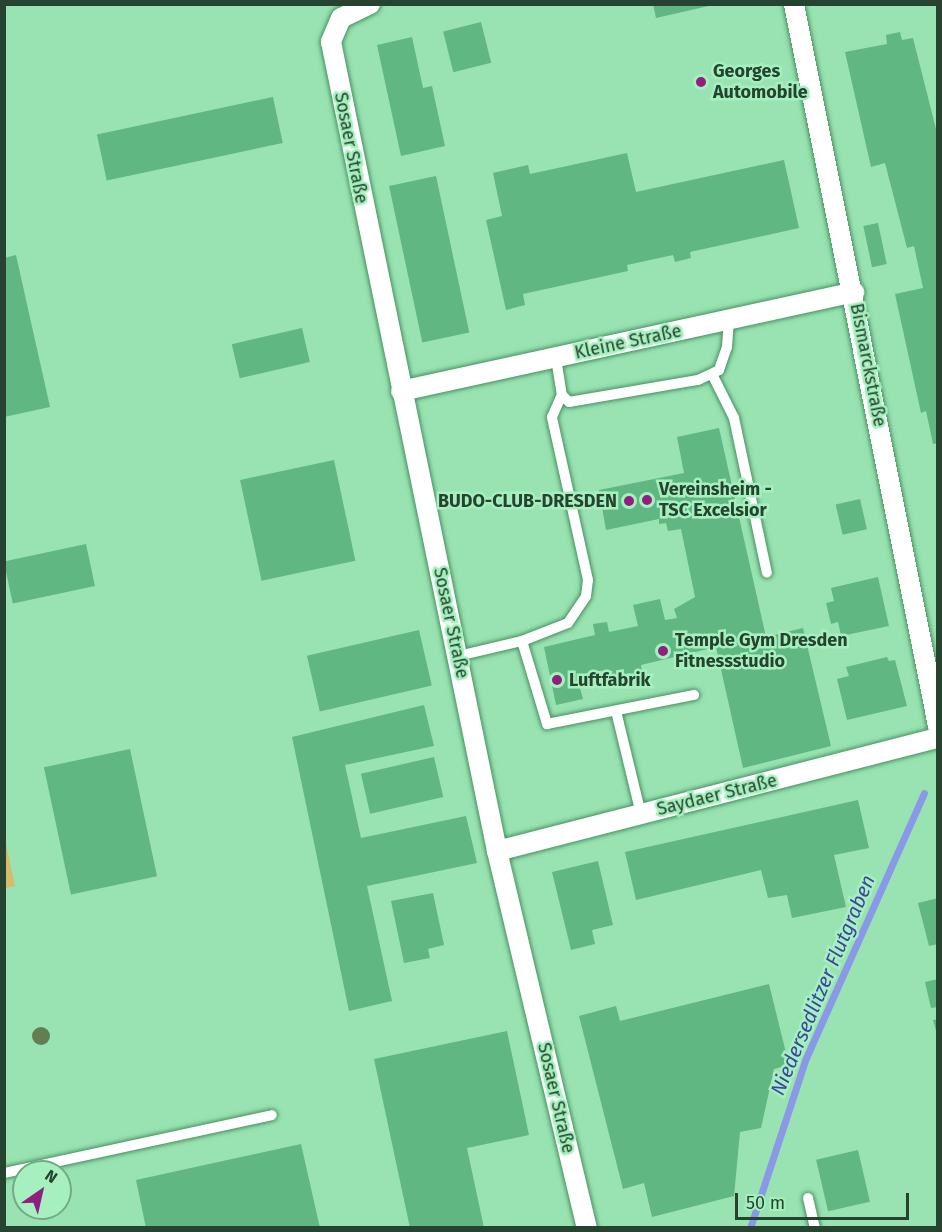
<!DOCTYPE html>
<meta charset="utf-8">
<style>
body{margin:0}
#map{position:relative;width:942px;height:1232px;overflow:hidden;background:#98e3b1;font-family:"Fira Sans",sans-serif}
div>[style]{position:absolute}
.green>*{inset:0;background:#d4bd69}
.stream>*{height:7px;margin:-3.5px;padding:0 3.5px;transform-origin:3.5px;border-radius:3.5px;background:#8998e7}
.building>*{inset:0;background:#60b781;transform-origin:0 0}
.roads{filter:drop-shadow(0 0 2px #479063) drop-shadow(0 0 2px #479063)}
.service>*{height:10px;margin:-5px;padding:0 5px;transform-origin:5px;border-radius:5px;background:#fff}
.minor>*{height:20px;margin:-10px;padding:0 10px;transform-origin:10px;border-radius:10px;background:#fff}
.trees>*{width:18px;height:18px;margin:-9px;border-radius:50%;background:#637f51}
.dots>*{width:16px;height:16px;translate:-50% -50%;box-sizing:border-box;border:3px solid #a5f0be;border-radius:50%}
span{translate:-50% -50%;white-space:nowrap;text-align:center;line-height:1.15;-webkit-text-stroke:5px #a5f0be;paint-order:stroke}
.poi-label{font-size:18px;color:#25432f;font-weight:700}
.left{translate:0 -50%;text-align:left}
.right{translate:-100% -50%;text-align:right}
.street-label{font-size:18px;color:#25432f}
.water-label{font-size:20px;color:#3d45a1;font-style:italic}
.frame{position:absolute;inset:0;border:6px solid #25432f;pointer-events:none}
.north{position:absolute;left:12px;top:1160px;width:60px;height:60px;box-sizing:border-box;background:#a5f0be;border:2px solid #72ab85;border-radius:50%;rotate:34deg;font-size:16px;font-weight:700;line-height:24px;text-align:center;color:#25432f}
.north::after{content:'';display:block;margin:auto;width:21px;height:27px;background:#901f80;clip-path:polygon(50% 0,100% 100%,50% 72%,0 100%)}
.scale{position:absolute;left:735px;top:1193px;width:174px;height:27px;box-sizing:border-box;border:3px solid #25432f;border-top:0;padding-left:8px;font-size:18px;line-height:21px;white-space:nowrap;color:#25432f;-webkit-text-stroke:4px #a5f0be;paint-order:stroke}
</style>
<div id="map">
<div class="green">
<i style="clip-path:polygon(5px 839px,15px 886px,5px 888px,4px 888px)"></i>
</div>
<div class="stream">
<i style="left:750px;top:1228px;width:179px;rotate:-71.8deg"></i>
<i style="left:806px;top:1058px;width:290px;rotate:-66deg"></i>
</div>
<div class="building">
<i style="clip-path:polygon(653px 4px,713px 4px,713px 5px,656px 18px)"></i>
<i style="left:481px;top:22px;width:42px;height:39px;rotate:76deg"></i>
<i style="clip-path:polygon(900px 32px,902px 40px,913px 38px,938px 137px,938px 443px,933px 444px,926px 411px,921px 413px,895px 294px,923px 288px,918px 265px,914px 246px,907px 248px,885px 163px,871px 167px,845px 52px,887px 44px,886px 35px)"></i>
<i style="clip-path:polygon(412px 37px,423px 88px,432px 86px,445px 146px,401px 156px,377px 45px)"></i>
<i style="left:273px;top:97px;width:47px;height:180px;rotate:78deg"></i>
<i style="clip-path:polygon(627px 153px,636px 192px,784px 160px,799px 228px,690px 252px,691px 258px,675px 262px,673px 255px,627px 265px,628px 271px,523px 294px,525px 305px,506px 310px,486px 220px,502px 216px,493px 173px,528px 165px,530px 174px)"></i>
<i style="left:436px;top:176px;width:160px;height:48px;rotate:78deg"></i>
<i style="left:878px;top:223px;width:42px;height:15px;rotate:78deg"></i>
<i style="clip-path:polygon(16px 255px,50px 407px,4px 417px,4px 258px)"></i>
<i style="left:302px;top:328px;width:35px;height:72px;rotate:77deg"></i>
<i style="clip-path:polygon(719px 428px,766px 637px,803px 628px,831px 746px,743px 768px,716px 647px,641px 665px,642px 672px,580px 688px,583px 699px,556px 705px,544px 647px,595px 635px,593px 624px,607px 622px,609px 632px,638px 626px,633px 605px,660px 599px,665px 620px,677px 618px,674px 609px,695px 597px,681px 529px,668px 531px,666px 523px,659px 524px,659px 519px,606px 530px,599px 490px,684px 473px,677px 437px)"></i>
<i style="left:334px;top:460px;width:103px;height:96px;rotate:78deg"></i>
<i style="left:860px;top:499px;width:31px;height:25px;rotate:77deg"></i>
<i style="left:86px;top:544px;width:43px;height:84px;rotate:78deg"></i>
<i style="clip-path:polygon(878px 577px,889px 626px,841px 636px,838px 622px,831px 624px,826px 603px,834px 601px,831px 588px)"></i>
<i style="left:419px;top:630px;width:57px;height:115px;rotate:77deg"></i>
<i style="clip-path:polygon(887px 657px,889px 661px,895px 660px,907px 706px,847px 720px,837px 679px,849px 676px,846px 667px)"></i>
<i style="clip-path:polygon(424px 705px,434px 746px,345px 765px,361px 838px,466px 816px,477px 863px,367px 886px,392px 1001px,349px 1011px,292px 737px)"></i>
<i style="left:130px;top:749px;width:130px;height:88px;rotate:78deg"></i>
<i style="left:434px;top:757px;width:41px;height:75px;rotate:77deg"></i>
<i style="clip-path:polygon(858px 800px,869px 848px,834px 855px,846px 907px,792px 918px,787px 895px,768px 898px,761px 870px,636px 900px,625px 852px)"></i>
<i style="clip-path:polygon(598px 861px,613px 925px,592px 930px,595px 944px,571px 950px,552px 872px)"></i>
<i style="clip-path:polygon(433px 893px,444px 945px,428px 949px,430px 958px,404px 963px,391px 901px)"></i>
<i style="clip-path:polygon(938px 898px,938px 944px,929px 946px,918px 903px)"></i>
<i style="clip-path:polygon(938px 979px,938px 1007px,931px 1008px,925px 982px)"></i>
<i style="clip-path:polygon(769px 984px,789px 1065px,774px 1069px,761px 1128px,740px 1132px,734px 1196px,652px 1217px,644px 1183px,623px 1189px,579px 1016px,616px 1006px,620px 1021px)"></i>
<i style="clip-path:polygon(938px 1019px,938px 1034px,937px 1034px,933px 1020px)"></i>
<i style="clip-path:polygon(507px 1031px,529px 1135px,467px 1148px,484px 1228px,410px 1228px,374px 1059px)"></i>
<i style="clip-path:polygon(301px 1144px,320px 1228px,146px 1228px,136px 1180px)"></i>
<i style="left:858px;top:1150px;width:53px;height:43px;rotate:77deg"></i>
</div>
<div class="roads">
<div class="service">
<i style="left:556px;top:358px;width:37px;rotate:81deg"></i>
<i style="left:562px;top:395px;width:10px;rotate:45deg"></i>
<i style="left:569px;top:402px;width:131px;rotate:-9.7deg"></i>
<i style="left:698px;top:380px;width:23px;rotate:-25deg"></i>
<i style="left:719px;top:370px;width:24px;rotate:-71deg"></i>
<i style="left:727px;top:347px;width:27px;rotate:-86deg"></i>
<i style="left:713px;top:376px;width:47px;rotate:63.4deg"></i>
<i style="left:734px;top:418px;width:158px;rotate:78deg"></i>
<i style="left:522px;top:641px;width:49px;rotate:-21.4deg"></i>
<i style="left:568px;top:623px;width:32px;rotate:-56deg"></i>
<i style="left:586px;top:596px;width:16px;rotate:-83deg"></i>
<i style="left:588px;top:580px;width:167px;rotate:-102.5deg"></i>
<i style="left:552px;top:417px;width:24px;rotate:-66deg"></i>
<i style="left:458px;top:656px;width:66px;rotate:-13.2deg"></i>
<i style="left:522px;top:641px;width:87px;rotate:73.2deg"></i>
<i style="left:547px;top:724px;width:150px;rotate:-11.2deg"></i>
<i style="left:616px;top:711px;width:106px;rotate:76.4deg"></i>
<i style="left:4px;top:1173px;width:274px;rotate:-12.2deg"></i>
<i style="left:808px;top:1198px;width:31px;rotate:77deg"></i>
</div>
<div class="minor">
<i style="left:370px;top:4px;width:32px;rotate:154deg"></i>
<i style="left:341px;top:18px;width:26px;rotate:113deg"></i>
<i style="left:331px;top:42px;width:826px;rotate:78.4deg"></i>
<i style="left:497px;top:851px;width:388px;rotate:76.6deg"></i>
<i style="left:794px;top:4px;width:736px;rotate:78.72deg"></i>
<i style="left:401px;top:391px;width:464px;rotate:-12.3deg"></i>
<i style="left:497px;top:851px;width:455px;rotate:-14.4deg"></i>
</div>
</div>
<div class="trees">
<i style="left:41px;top:1036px"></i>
</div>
<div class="dots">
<i style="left:701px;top:82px;background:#901f80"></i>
<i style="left:647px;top:500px;background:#901f80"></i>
<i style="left:629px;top:501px;background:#901f80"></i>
<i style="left:663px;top:651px;background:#901f80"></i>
<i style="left:557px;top:680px;background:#901f80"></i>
</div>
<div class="poi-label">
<span class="left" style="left:713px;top:82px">Georges<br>Automobile</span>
<span class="left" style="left:659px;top:500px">Vereinsheim -<br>TSC Excelsior</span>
<span class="right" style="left:617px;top:501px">BUDO-CLUB-DRESDEN</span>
<span class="left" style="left:675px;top:651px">Temple Gym Dresden<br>Fitnessstudio</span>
<span class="left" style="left:569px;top:680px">Luftfabrik</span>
</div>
<div class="street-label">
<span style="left:351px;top:148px;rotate:79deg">Sosaer Straße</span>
<span style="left:628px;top:342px;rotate:-12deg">Kleine Straße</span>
<span style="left:868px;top:365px;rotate:79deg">Bismarckstraße</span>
<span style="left:451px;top:623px;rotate:78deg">Sosaer Straße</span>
<span style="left:717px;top:795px;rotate:-14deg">Saydaer Straße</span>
<span style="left:556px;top:1098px;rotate:77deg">Sosaer Straße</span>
</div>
<div class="water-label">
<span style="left:823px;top:985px;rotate:-67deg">Niedersedlitzer Flutgraben</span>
</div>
<div class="frame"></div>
<div class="north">N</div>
<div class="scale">50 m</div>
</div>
